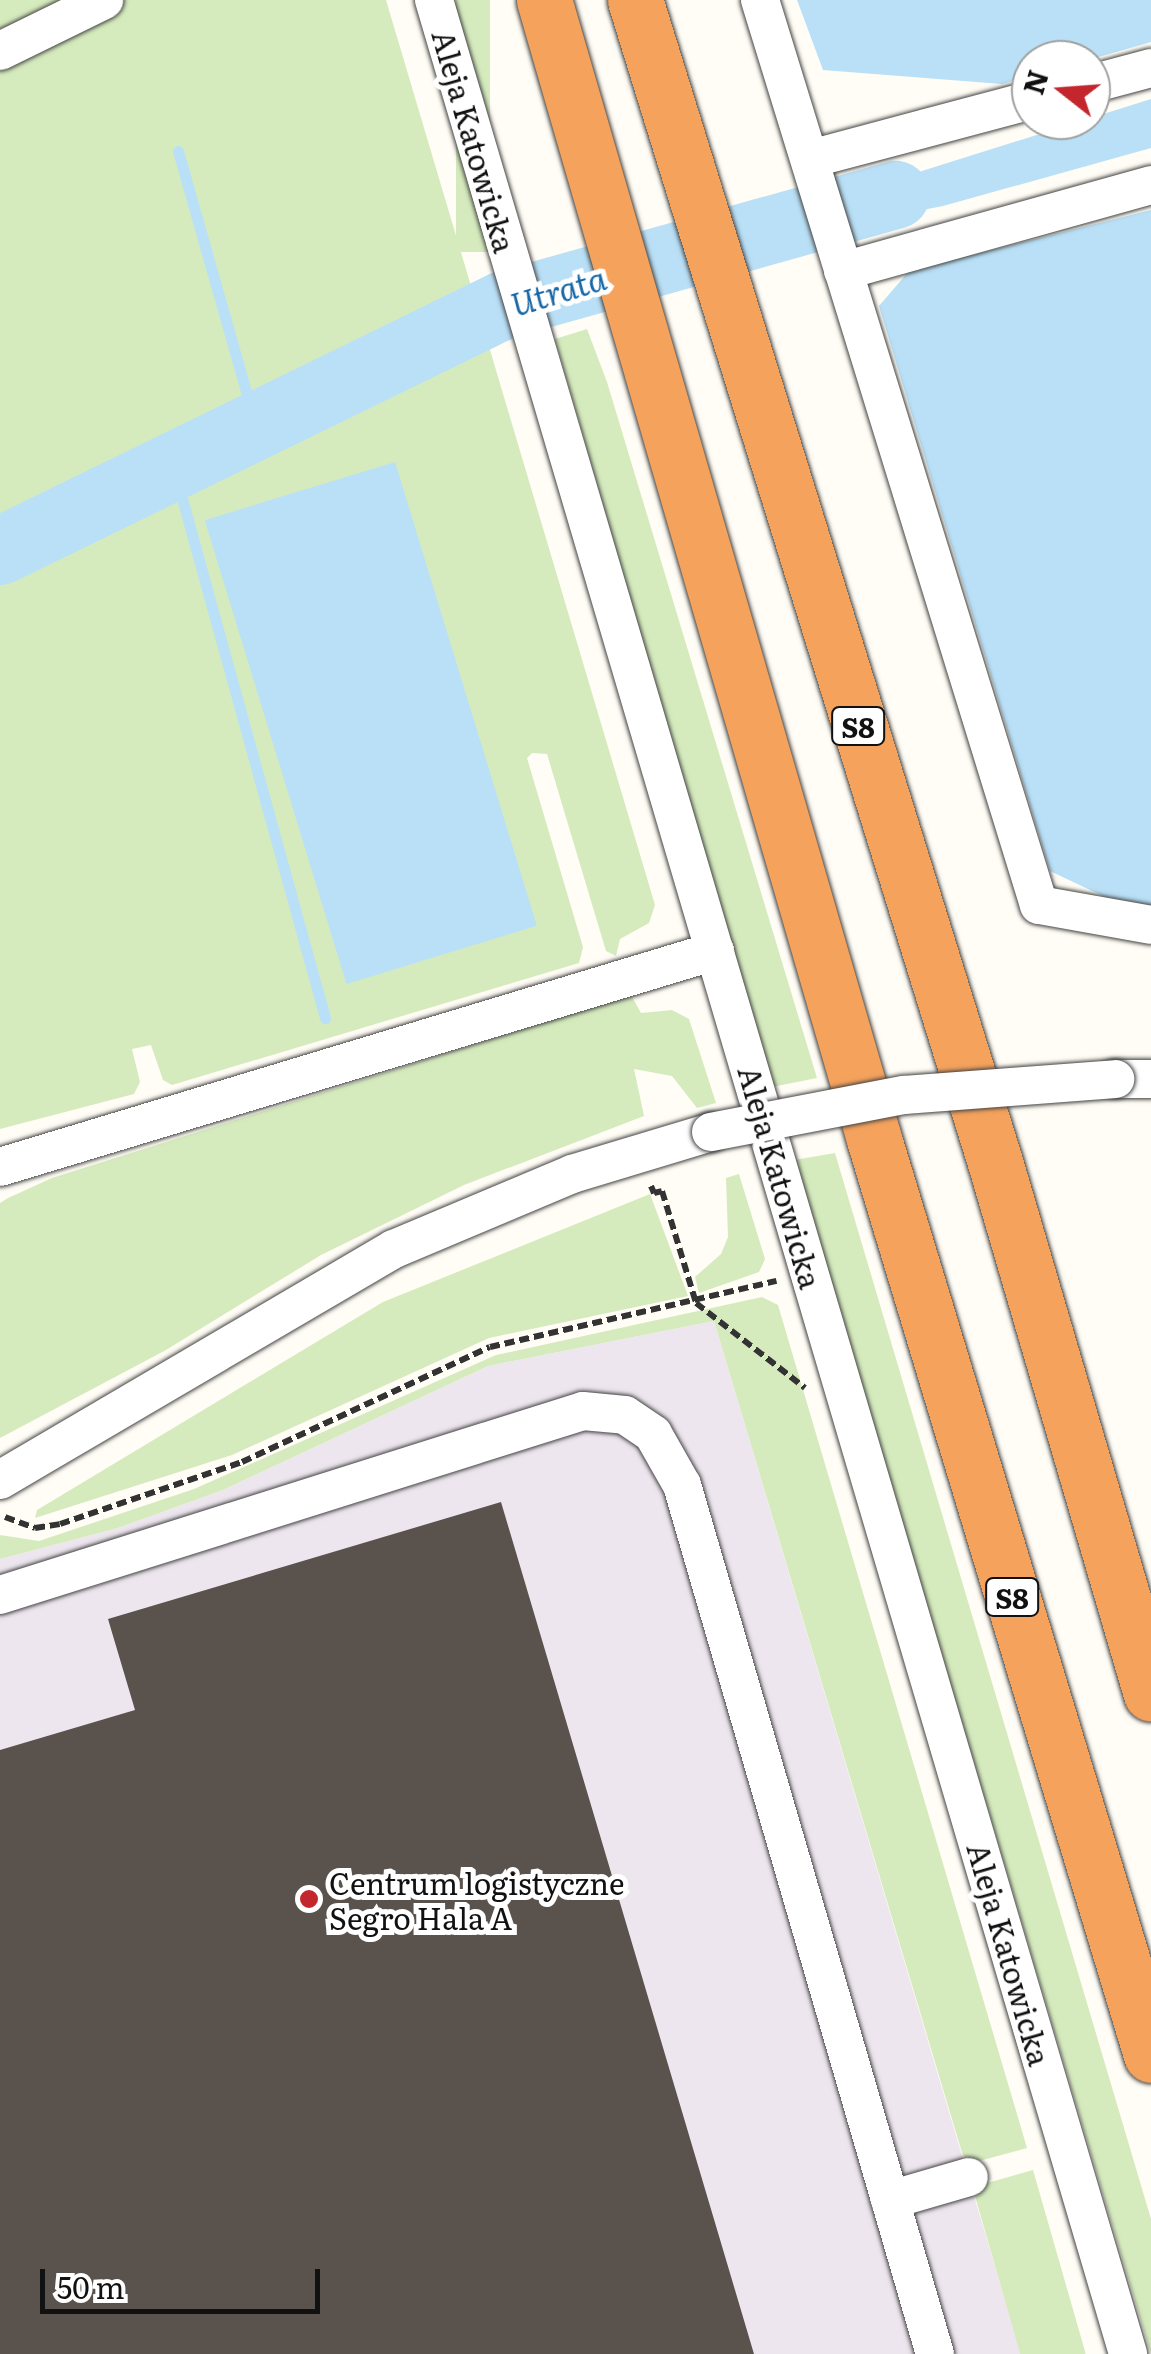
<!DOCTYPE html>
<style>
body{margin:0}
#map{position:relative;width:1151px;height:2354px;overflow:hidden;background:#fffdf5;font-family:Literata,serif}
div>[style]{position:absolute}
.industrial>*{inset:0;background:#eee6ef}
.green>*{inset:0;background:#d5ebbd;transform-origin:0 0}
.water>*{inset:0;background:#b9e0f7;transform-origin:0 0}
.stream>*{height:11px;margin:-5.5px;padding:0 5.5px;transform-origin:5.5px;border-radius:5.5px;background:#b9e0f7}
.river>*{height:68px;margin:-34px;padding:0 34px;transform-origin:34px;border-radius:34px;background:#b9e0f7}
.building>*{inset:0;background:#5a524d}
.path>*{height:6px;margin-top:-3px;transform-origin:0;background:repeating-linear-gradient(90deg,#333 0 10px,transparent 0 15px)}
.roads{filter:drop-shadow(0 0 2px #444) drop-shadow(0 0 2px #444)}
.minor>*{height:38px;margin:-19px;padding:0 19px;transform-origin:19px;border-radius:19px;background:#fff}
.highway>*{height:55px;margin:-27.5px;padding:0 27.5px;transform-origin:27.5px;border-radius:27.5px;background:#f5a25d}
.bridges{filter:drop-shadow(0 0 2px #444) drop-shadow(0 0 2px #444)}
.minor-bridge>*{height:38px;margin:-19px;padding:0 19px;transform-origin:19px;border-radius:19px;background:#fff}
.dots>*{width:28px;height:28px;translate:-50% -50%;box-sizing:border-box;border:5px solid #fff;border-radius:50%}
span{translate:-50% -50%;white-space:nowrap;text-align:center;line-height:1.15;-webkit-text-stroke:10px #fff;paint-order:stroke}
.shield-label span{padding:2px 8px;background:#fff;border:2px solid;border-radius:8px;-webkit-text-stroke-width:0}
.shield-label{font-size:28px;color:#111;font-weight:700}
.street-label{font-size:30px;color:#111}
.poi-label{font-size:30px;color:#111}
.left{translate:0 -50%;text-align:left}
.water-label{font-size:32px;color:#1768a6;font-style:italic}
.north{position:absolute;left:1011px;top:40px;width:100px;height:100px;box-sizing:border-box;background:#fff;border:2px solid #a0a0a0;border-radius:50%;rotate:287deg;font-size:28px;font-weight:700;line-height:40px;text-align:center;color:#111}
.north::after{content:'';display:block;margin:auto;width:35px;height:45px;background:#c4262e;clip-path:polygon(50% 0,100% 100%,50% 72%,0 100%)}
.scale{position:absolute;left:40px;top:2269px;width:280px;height:45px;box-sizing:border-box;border:5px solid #111;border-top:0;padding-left:12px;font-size:30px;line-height:35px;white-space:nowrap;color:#111;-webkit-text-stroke:8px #fff;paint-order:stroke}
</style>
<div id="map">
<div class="industrial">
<i style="clip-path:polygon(714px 1321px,1021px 2354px,0 2354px,0 1559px,118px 1528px,223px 1490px,488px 1366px)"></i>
</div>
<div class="green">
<i style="clip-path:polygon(0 0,386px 0,655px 905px,649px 923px,620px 939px,616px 956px,606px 951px,547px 754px,532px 753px,527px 758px,583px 947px,579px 963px,172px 1085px,163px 1080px,151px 1045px,132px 1049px,140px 1082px,134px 1094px,0 1129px)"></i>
<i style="left:456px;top:0;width:34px;height:252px"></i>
<i style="clip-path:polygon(587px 329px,607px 382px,817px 1078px,772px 1087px,555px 339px)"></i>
<i style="clip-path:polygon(631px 995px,641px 1013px,672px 1010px,689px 1019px,716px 1103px,697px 1108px,672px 1076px,634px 1069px,644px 1116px,464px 1185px,321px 1255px,166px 1350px,0 1438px,0 1203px,8px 1198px,52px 1178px)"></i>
<i style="clip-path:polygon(835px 1153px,1151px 2219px,1151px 2354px,794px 1160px)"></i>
<i style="clip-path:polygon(739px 1174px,765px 1259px,759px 1272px,699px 1293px,695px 1277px,721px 1254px,728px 1237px,726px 1178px)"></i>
<i style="clip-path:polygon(650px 1194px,688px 1296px,489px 1338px,232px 1455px,35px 1518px,37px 1510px,383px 1302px)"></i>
<i style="clip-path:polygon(762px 1297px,778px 1305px,1027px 2148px,979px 2161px,963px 2156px,714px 1321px,488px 1366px,223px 1490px,118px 1528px,0 1559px,0 1535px,39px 1541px,194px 1489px,496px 1355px)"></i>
<i style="left:1033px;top:2170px;width:191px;height:63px;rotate:74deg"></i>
</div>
<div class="water">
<i style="clip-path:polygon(797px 0,1151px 0,1151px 42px,1088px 60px,1031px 60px,1031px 76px,1002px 84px,823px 70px)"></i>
<i style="clip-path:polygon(1151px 99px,1151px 148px,943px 206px,844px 225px,836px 198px)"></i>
<i style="clip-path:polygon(1151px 210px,1151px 911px,1126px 907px,1050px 871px,879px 306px,909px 271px)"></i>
<i style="left:395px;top:462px;width:485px;height:199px;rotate:73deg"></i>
</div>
<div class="stream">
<i style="left:178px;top:151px;width:283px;rotate:74.2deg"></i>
<i style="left:172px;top:462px;width:577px;rotate:74.61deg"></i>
</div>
<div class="river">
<i style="left:0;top:551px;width:561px;rotate:-26.02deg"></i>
<i style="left:504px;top:305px;width:407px;rotate:-15.7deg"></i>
</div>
<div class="building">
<i style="clip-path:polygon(501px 1502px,754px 2354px,0 2354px,0 1750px,135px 1710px,108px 1619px)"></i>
</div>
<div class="path">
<i style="left:651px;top:1186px;width:8px;rotate:67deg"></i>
<i style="left:654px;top:1193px;width:8px;rotate:-14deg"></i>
<i style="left:662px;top:1191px;width:117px;rotate:73.1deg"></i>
<i style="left:696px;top:1303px;width:138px;rotate:37.9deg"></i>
<i style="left:5px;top:1517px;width:32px;rotate:20deg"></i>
<i style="left:35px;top:1528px;width:25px;rotate:-9deg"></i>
<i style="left:60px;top:1524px;width:192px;rotate:-18.8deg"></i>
<i style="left:242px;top:1462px;width:273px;rotate:-24.9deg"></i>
<i style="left:490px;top:1347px;width:294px;rotate:-13deg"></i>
</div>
<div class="roads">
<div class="minor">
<i style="left:434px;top:0;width:2454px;rotate:73.57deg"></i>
<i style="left:760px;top:0;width:947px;rotate:72.87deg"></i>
<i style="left:1039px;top:905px;width:114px;rotate:10.1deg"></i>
<i style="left:0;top:51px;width:116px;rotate:-26.1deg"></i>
<i style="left:1091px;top:84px;width:62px;rotate:-14.9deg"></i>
<i style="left:810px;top:159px;width:229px;rotate:-14.9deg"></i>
<i style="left:843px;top:271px;width:320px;rotate:-15.6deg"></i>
<i style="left:1115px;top:1079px;width:36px"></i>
<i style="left:0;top:1167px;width:747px;rotate:-16.81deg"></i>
<i style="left:0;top:1480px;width:457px;rotate:-30.4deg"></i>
<i style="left:394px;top:1249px;width:193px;rotate:-22.8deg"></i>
<i style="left:572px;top:1174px;width:145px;rotate:-16.8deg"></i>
<i style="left:0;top:1595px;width:611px;rotate:-17.52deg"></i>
<i style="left:583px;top:1411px;width:42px;rotate:5.4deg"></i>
<i style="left:625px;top:1415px;width:34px;rotate:34deg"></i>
<i style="left:653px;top:1434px;width:59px;rotate:60.4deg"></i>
<i style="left:682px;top:1485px;width:905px;rotate:73.77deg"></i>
<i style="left:890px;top:2200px;width:82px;rotate:-16.2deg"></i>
</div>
<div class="highway">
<i style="left:544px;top:0;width:1186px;rotate:73.84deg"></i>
<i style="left:874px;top:1139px;width:957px;rotate:73.17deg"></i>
<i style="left:635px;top:0;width:1216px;rotate:72.79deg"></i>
<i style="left:995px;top:1162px;width:554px;rotate:73.66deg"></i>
</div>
</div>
<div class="bridges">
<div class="minor-bridge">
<i style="left:711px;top:1132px;width:197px;rotate:-10.9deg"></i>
<i style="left:904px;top:1095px;width:212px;rotate:-4.3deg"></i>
</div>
</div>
<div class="dots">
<i style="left:309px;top:1899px;background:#c4262e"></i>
</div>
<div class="shield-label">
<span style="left:858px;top:726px">S8</span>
<span style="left:1012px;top:1597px">S8</span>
</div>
<div class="street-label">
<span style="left:475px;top:141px;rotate:74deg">Aleja Katowicka</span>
<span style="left:781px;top:1177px;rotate:74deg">Aleja Katowicka</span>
<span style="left:1010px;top:1954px;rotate:74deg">Aleja Katowicka</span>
</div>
<div class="poi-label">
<span class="left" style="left:329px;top:1899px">Centrum logistyczne<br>Segro Hala A</span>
</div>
<div class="water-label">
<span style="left:558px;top:290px;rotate:-17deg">Utrata</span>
</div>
<div class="north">N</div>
<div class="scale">50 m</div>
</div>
